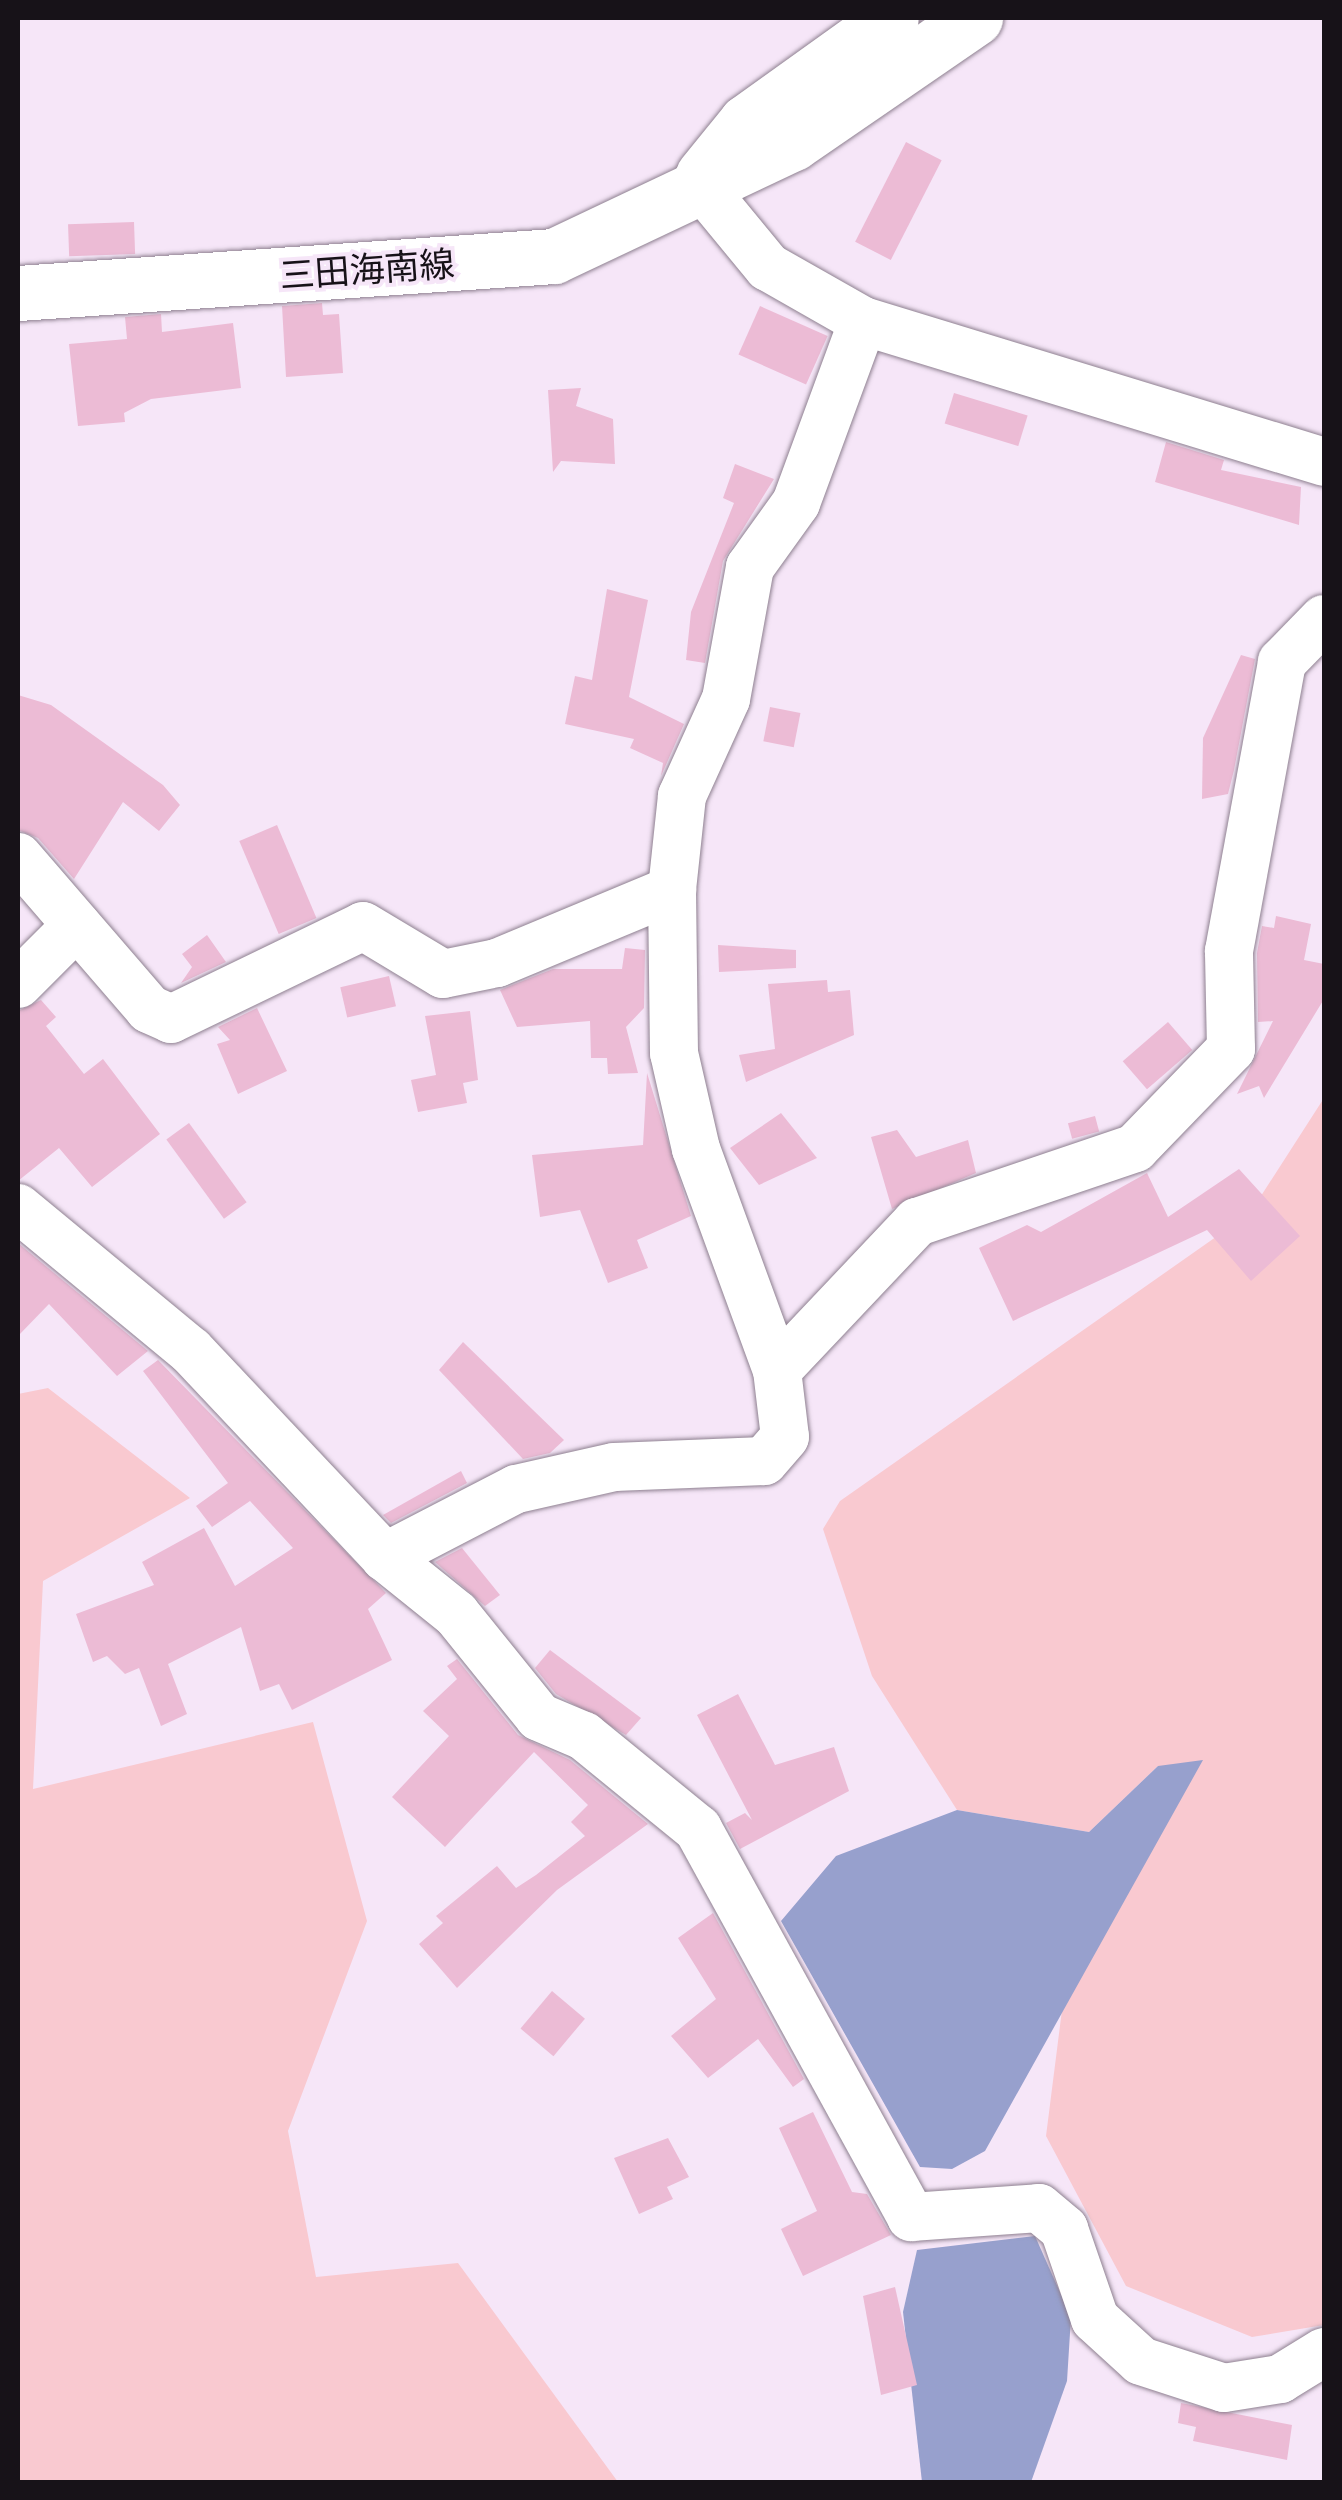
<!DOCTYPE html>
<meta charset="utf-8">
<style>
body{margin:0}
#map{position:relative;width:1342px;height:2500px;overflow:hidden;background:#f6e6f8;font-family:Mulish,"Noto Sans JP",sans-serif}
div>[style]{position:absolute}
.green>*{inset:0;background:#f9c9d0}
.water>*{inset:0;background:#97a0cd}
.building>*{inset:0;background:#ecbbd5;transform-origin:0 0}
.roads{filter:drop-shadow(0 0 2px #8e8090) drop-shadow(0 0 2px #8e8090)}
.minor>*{height:48px;margin:-24px;padding:0 24px;transform-origin:24px;border-radius:24px;background:#fff}
.major>*{height:55px;margin:-27.5px;padding:0 27.5px;transform-origin:27.5px;border-radius:27.5px;background:#fff}
span{translate:-50% -50%;white-space:nowrap;text-align:center;line-height:1.15;-webkit-text-stroke:8px #f6e6f8;paint-order:stroke}
.street-label{font-size:35px;color:#171218}
.frame{position:absolute;inset:0;border:20px solid #171218;pointer-events:none}
</style>
<div id="map">
<div class="green">
<i style="clip-path:polygon(1324px 1098px,1324px 2325px,1252px 2337px,1126px 2286px,1046px 2136px,1062px 2010px,1103px 1931px,1158px 1766px,1089px 1832px,957px 1810px,872px 1676px,823px 1529px,840px 1501px,1250px 1213px)"></i>
<i style="clip-path:polygon(48px 1388px,190px 1498px,43px 1581px,33px 1789px,313px 1722px,367px 1921px,288px 2131px,316px 2277px,458px 2263px,618px 2482px,18px 2482px,18px 1394px)"></i>
</div>
<div class="water">
<i style="clip-path:polygon(1203px 1760px,985px 2151px,952px 2169px,920px 2167px,781px 1921px,836px 1856px,957px 1810px,1089px 1832px,1158px 1766px)"></i>
<i style="clip-path:polygon(1035px 2236px,1071px 2317px,1067px 2381px,1031px 2482px,922px 2482px,903px 2312px,917px 2250px)"></i>
</div>
<div class="building">
<i style="left:906px;top:142px;width:40px;height:112px;rotate:27deg"></i>
<i style="left:134px;top:222px;width:32px;height:66px;rotate:88deg"></i>
<i style="clip-path:polygon(322px 303px,323px 315px,339px 314px,343px 373px,286px 377px,282px 306px)"></i>
<i style="left:760px;top:306px;width:74px;height:53px;rotate:24deg"></i>
<i style="clip-path:polygon(161px 314px,162px 332px,233px 323px,241px 388px,151px 399px,124px 413px,125px 422px,78px 426px,69px 344px,127px 339px,125px 317px)"></i>
<i style="clip-path:polygon(581px 388px,576px 406px,613px 419px,615px 464px,561px 461px,553px 472px,548px 390px)"></i>
<i style="left:954px;top:393px;width:77px;height:32px;rotate:17deg"></i>
<i style="clip-path:polygon(1166px 442px,1224px 460px,1221px 470px,1301px 487px,1299px 525px,1155px 482px)"></i>
<i style="clip-path:polygon(735px 464px,774px 479px,723px 561px,705px 663px,686px 660px,691px 612px,734px 503px,723px 498px)"></i>
<i style="clip-path:polygon(607px 589px,648px 600px,629px 697px,684px 724px,661px 776px,663px 763px,630px 748px,634px 739px,565px 724px,575px 676px,592px 680px)"></i>
<i style="clip-path:polygon(1241px 655px,1255px 659px,1234px 770px,1228px 794px,1202px 799px,1203px 738px)"></i>
<i style="clip-path:polygon(18px 695px,51px 705px,163px 785px,180px 805px,159px 831px,123px 802px,74px 879px,38px 838px,18px 830px)"></i>
<i style="left:770px;top:707px;width:31px;height:35px;rotate:11deg"></i>
<i style="left:277px;top:825px;width:101px;height:41px;rotate:67deg"></i>
<i style="clip-path:polygon(1276px 916px,1311px 924px,1304px 960px,1324px 964px,1324px 999px,1264px 1098px,1259px 1086px,1237px 1094px,1273px 1021px,1258px 1022px,1257px 953px,1262px 926px,1274px 928px)"></i>
<i style="clip-path:polygon(207px 935px,226px 962px,181px 983px,192px 967px,182px 954px)"></i>
<i style="clip-path:polygon(718px 945px,796px 950px,796px 968px,719px 972px)"></i>
<i style="clip-path:polygon(625px 948px,645px 950px,644px 1008px,626px 1027px,638px 1073px,608px 1074px,607px 1058px,591px 1058px,590px 1021px,517px 1027px,500px 990px,553px 969px,622px 969px)"></i>
<i style="left:389px;top:976px;width:31px;height:50px;rotate:77deg"></i>
<i style="clip-path:polygon(827px 980px,828px 992px,850px 990px,854px 1035px,746px 1082px,739px 1055px,775px 1049px,768px 984px)"></i>
<i style="clip-path:polygon(41px 1000px,56px 1017px,46px 1026px,84px 1074px,103px 1059px,160px 1134px,92px 1187px,59px 1148px,18px 1181px,18px 1011px)"></i>
<i style="clip-path:polygon(257px 1008px,287px 1071px,238px 1094px,217px 1044px,230px 1040px,218px 1027px)"></i>
<i style="clip-path:polygon(470px 1011px,478px 1080px,463px 1083px,467px 1103px,418px 1112px,411px 1080px,436px 1075px,425px 1016px)"></i>
<i style="left:1168px;top:1022px;width:37px;height:60px;rotate:49deg"></i>
<i style="clip-path:polygon(647px 1073px,691px 1216px,637px 1240px,648px 1268px,608px 1283px,580px 1210px,540px 1217px,532px 1155px,643px 1145px)"></i>
<i style="clip-path:polygon(781px 1113px,817px 1158px,759px 1185px,730px 1148px)"></i>
<i style="left:1095px;top:1116px;width:16px;height:28px;rotate:75deg"></i>
<i style="left:189px;top:1123px;width:98px;height:28px;rotate:54deg"></i>
<i style="clip-path:polygon(897px 1130px,916px 1157px,968px 1140px,976px 1173px,892px 1209px,871px 1137px)"></i>
<i style="clip-path:polygon(1239px 1169px,1300px 1236px,1251px 1281px,1207px 1230px,1013px 1321px,979px 1248px,1027px 1225px,1041px 1232px,1147px 1173px,1168px 1217px)"></i>
<i style="clip-path:polygon(18px 1243px,148px 1351px,117px 1376px,49px 1304px,18px 1336px)"></i>
<i style="clip-path:polygon(463px 1342px,564px 1440px,550px 1453px,523px 1459px,439px 1370px)"></i>
<i style="clip-path:polygon(158px 1360px,386px 1593px,368px 1609px,392px 1660px,292px 1710px,279px 1684px,260px 1691px,241px 1627px,168px 1664px,187px 1714px,161px 1726px,139px 1668px,125px 1674px,107px 1656px,93px 1662px,76px 1614px,154px 1585px,142px 1562px,204px 1528px,235px 1586px,293px 1548px,250px 1501px,212px 1527px,196px 1506px,228px 1483px,143px 1371px)"></i>
<i style="clip-path:polygon(461px 1471px,467px 1483px,391px 1523px,383px 1515px)"></i>
<i style="clip-path:polygon(462px 1548px,500px 1595px,485px 1606px,435px 1562px)"></i>
<i style="clip-path:polygon(550px 1650px,641px 1718px,626px 1735px,556px 1694px,535px 1668px)"></i>
<i style="clip-path:polygon(457px 1659px,518px 1735px,570px 1760px,648px 1824px,557px 1890px,457px 1988px,419px 1944px,443px 1923px,436px 1916px,497px 1866px,516px 1888px,536px 1875px,585px 1836px,571px 1822px,588px 1805px,534px 1752px,445px 1847px,392px 1797px,449px 1736px,423px 1711px,457px 1679px,447px 1666px)"></i>
<i style="clip-path:polygon(738px 1694px,775px 1765px,834px 1747px,849px 1791px,740px 1849px,726px 1823px,745px 1813px,752px 1820px,697px 1715px)"></i>
<i style="clip-path:polygon(713px 1913px,804px 2079px,793px 2087px,758px 2039px,708px 2078px,671px 2036px,716px 1999px,678px 1938px)"></i>
<i style="left:552px;top:1991px;width:43px;height:49px;rotate:40deg"></i>
<i style="clip-path:polygon(813px 2112px,852px 2192px,867px 2194px,891px 2235px,803px 2276px,781px 2229px,817px 2211px,779px 2128px)"></i>
<i style="clip-path:polygon(668px 2138px,689px 2177px,667px 2187px,673px 2199px,639px 2214px,614px 2158px)"></i>
<i style="clip-path:polygon(895px 2287px,917px 2385px,881px 2395px,863px 2296px)"></i>
<i style="clip-path:polygon(1181px 2403px,1292px 2425px,1287px 2460px,1193px 2441px,1196px 2427px,1178px 2423px)"></i>
</div>
<div class="roads">
<div class="minor">
<i style="left:697px;top:181px;width:112px;rotate:50.5deg"></i>
<i style="left:768px;top:267px;width:109px;rotate:29.6deg"></i>
<i style="left:863px;top:321px;width:482px;rotate:17deg"></i>
<i style="left:863px;top:321px;width:194px;rotate:110.2deg"></i>
<i style="left:796px;top:503px;width:79px;rotate:125.7deg"></i>
<i style="left:750px;top:567px;width:134px;rotate:100.3deg"></i>
<i style="left:726px;top:699px;width:107px;rotate:114.4deg"></i>
<i style="left:682px;top:796px;width:95px;rotate:96.1deg"></i>
<i style="left:672px;top:890px;width:163px;rotate:89.3deg"></i>
<i style="left:674px;top:1053px;width:98px;rotate:77.1deg"></i>
<i style="left:696px;top:1149px;width:235px;rotate:69.9deg"></i>
<i style="left:777px;top:1370px;width:67px;rotate:83.2deg"></i>
<i style="left:785px;top:1437px;width:32px;rotate:131deg"></i>
<i style="left:764px;top:1461px;width:150px;rotate:177.7deg"></i>
<i style="left:614px;top:1467px;width:100px;rotate:167.3deg"></i>
<i style="left:516px;top:1489px;width:148px;rotate:152.6deg"></i>
<i style="left:385px;top:1557px;width:91px;rotate:38.8deg"></i>
<i style="left:456px;top:1614px;width:132px;rotate:51.1deg"></i>
<i style="left:539px;top:1717px;width:49px;rotate:22.9deg"></i>
<i style="left:584px;top:1736px;width:147px;rotate:39.2deg"></i>
<i style="left:698px;top:1829px;width:443px;rotate:61.2deg"></i>
<i style="left:911px;top:2217px;width:128px;rotate:-4deg"></i>
<i style="left:1039px;top:2208px;width:33px;rotate:40deg"></i>
<i style="left:1064px;top:2229px;width:95px;rotate:71deg"></i>
<i style="left:1095px;top:2319px;width:62px;rotate:42.4deg"></i>
<i style="left:1141px;top:2361px;width:87px;rotate:18deg"></i>
<i style="left:1224px;top:2388px;width:57px;rotate:-9.1deg"></i>
<i style="left:1280px;top:2379px;width:52px;rotate:-31.5deg"></i>
<i style="left:18px;top:857px;width:201px;rotate:49.2deg"></i>
<i style="left:149px;top:1009px;width:24px;rotate:24deg"></i>
<i style="left:171px;top:1019px;width:213px;rotate:-25.8deg"></i>
<i style="left:363px;top:926px;width:93px;rotate:31deg"></i>
<i style="left:443px;top:974px;width:55px;rotate:-11.5deg"></i>
<i style="left:497px;top:963px;width:190px;rotate:-22.6deg"></i>
<i style="left:18px;top:984px;width:83px;rotate:-45deg"></i>
<i style="left:18px;top:1208px;width:224px;rotate:39.6deg"></i>
<i style="left:191px;top:1351px;width:283px;rotate:46.7deg"></i>
<i style="left:777px;top:1370px;width:204px;rotate:-46.6deg"></i>
<i style="left:917px;top:1222px;width:230px;rotate:-18.7deg"></i>
<i style="left:1135px;top:1148px;width:138px;rotate:-45.9deg"></i>
<i style="left:1231px;top:1049px;width:98px;rotate:-91.2deg"></i>
<i style="left:1229px;top:951px;width:294px;rotate:-79.6deg"></i>
<i style="left:1282px;top:662px;width:60px;rotate:-45.7deg"></i>
</div>
<div class="major">
<i style="left:703px;top:175px;width:68px;rotate:-50.9deg"></i>
<i style="left:746px;top:122px;width:178px;rotate:-35.6deg"></i>
<i style="left:18px;top:293px;width:537px;rotate:-3.95deg"></i>
<i style="left:554px;top:256px;width:264px;rotate:-25.3deg"></i>
<i style="left:793px;top:143px;width:221px;rotate:-34.5deg"></i>
</div>
</div>
<div class="street-label">
<span style="left:367px;top:269px;rotate:-4deg">三田海南線</span>
</div>
<div class="frame"></div>
</div>
